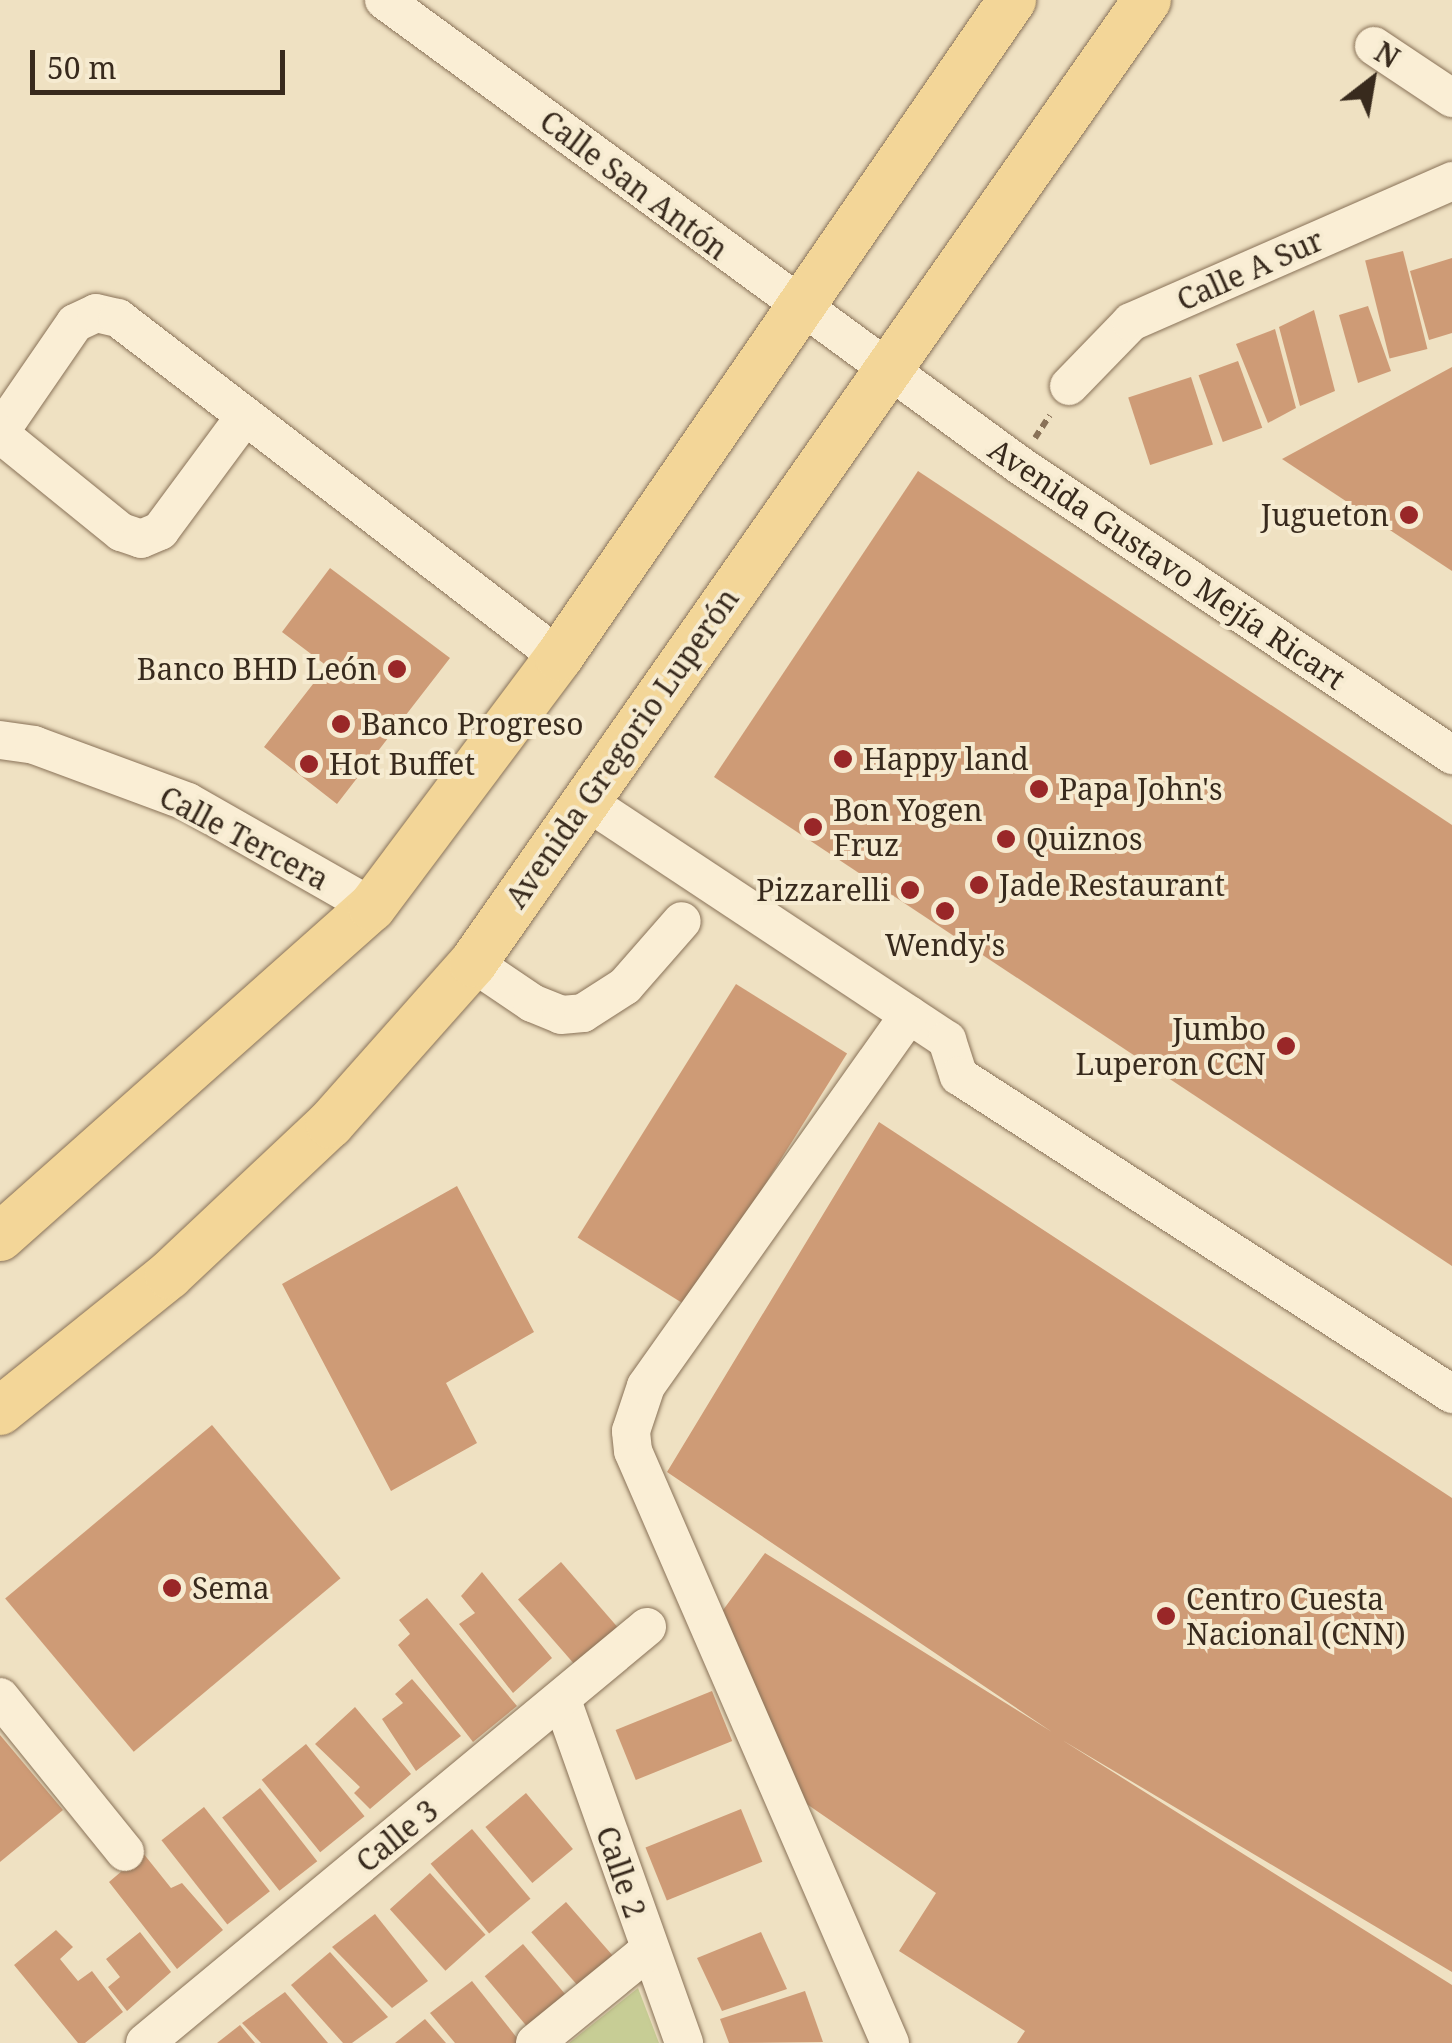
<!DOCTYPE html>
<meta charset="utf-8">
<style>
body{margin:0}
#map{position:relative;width:1452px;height:2043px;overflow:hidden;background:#efe1c2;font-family:"Noto Serif",serif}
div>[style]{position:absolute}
.green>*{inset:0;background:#c7cd95}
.building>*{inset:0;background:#ce9b76;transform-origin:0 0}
.path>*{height:6px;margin-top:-3px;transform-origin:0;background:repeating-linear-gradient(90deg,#897258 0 8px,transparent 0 13px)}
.roads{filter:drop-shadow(0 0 2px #897258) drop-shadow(0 0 2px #897258)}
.minor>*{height:38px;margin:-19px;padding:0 19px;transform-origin:19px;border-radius:19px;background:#faeed5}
.major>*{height:48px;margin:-24px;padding:0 24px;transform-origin:24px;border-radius:24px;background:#f3d698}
.dots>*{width:28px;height:28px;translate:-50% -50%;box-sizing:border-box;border:5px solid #f6ebd1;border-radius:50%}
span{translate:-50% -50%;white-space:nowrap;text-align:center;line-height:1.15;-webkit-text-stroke:8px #f6ebd1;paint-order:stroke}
.street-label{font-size:30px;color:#382a1d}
.poi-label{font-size:30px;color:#382a1d}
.right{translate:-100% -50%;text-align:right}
.left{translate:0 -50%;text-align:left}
.north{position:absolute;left:1322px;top:30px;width:100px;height:100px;-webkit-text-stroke:8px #f6ebd1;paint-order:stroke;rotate:31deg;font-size:28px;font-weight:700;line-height:40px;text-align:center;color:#382a1d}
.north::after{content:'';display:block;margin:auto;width:35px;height:45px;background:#382a1d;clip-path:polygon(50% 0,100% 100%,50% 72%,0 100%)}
.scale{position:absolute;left:30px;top:50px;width:255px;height:45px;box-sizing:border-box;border:5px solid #382a1d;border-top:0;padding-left:12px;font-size:30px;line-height:35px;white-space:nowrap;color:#382a1d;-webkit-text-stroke:8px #f6ebd1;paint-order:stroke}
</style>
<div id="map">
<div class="green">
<i style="clip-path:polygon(638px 1988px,659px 2043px,569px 2043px)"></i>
</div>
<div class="building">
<i style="left:1403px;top:251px;width:101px;height:39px;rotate:76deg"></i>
<i style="clip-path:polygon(1452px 258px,1452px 333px,1429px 340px,1410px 271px)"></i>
<i style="clip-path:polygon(1368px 306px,1391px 371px,1358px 383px,1339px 315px)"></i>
<i style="clip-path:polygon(1314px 310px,1335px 391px,1300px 406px,1279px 327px)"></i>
<i style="clip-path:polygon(1275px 329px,1296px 408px,1268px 423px,1236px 344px)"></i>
<i style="left:1238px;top:361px;width:71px;height:42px;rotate:70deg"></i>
<i style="clip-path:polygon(1452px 367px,1452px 571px,1282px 459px)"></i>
<i style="left:1191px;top:377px;width:71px;height:66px;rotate:72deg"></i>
<i style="clip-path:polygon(918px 471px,1452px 825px,1452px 1266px,714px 777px)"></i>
<i style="clip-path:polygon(330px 568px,450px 658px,337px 804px,264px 747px,327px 666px,282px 632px)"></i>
<i style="left:736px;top:984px;width:131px;height:299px;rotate:32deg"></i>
<i style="clip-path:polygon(879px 1122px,1452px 1498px,1452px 1972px,1062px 1740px,1452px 1985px,1452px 2043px,1017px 2043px,1025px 2031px,899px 1951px,936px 1893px,782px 1787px,715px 1621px,765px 1553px,1052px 1732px,667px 1472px)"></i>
<i style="clip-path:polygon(457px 1186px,534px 1332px,446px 1383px,477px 1443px,391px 1491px,282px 1284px)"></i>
<i style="left:212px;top:1425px;width:200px;height:270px;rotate:50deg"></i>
<i style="left:561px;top:1562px;width:92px;height:57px;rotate:49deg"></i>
<i style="clip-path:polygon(482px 1572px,552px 1658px,513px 1693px,459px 1624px,475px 1613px,461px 1596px)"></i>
<i style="clip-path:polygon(427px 1598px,517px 1706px,473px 1742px,398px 1645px,410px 1634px,399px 1620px)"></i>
<i style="clip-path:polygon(412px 1679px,461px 1736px,416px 1771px,382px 1719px,403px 1703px,395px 1694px)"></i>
<i style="left:712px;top:1691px;width:54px;height:104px;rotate:68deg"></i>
<i style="clip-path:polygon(355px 1707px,411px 1774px,370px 1809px,354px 1793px,360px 1787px,315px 1744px)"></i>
<i style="clip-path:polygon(0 1735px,63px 1810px,0 1862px)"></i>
<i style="left:306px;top:1744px;width:93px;height:57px;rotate:51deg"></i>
<i style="left:260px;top:1788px;width:93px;height:48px;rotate:52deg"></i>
<i style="left:526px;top:1793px;width:73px;height:53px;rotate:50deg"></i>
<i style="left:204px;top:1807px;width:107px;height:54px;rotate:52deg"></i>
<i style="left:741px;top:1809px;width:57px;height:103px;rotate:68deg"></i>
<i style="left:472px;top:1829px;width:91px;height:54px;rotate:50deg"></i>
<i style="clip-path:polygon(143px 1853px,171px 1888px,182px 1883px,223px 1930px,177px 1969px,109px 1882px)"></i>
<i style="left:430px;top:1873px;width:83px;height:54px;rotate:48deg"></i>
<i style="left:566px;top:1902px;width:74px;height:46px;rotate:49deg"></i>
<i style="clip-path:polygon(375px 1914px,428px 1981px,392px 2008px,332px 1947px)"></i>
<i style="clip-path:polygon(56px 1930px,73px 1947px,60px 1959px,78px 1981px,92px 1971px,123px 2012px,85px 2043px,78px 2043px,14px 1965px)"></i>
<i style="clip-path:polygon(140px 1932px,171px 1972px,127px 2011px,108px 1987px,120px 1977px,106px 1959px)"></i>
<i style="clip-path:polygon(761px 1932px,787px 1989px,722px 2011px,697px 1958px)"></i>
<i style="left:523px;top:1944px;width:70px;height:50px;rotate:50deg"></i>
<i style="clip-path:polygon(330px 1952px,388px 2017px,352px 2043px,343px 2043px,291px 1985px)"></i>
<i style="clip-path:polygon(472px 1981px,521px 2043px,455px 2043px,430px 2013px)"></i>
<i style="clip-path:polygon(805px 1991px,823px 2042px,729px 2043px,720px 2019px)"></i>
<i style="clip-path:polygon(285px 1992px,328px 2043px,261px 2043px,242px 2023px)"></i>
<i style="clip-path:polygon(425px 2019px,446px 2043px,395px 2043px)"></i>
<i style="clip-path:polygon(240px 2025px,255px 2043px,217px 2043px)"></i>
</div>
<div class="path">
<i style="left:1035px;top:438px;width:27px;rotate:-57deg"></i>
</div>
<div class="roads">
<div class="minor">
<i style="left:384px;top:0;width:786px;rotate:36.2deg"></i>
<i style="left:1018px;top:464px;width:523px;rotate:33.84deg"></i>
<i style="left:1374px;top:46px;width:94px;rotate:33.7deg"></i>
<i style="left:1069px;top:386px;width:89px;rotate:-45.9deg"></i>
<i style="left:1131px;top:322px;width:351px;rotate:-23.7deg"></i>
<i style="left:0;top:432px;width:132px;rotate:-55.5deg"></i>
<i style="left:75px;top:323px;width:23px;rotate:-25deg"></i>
<i style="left:96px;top:313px;width:23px;rotate:13deg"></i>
<i style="left:118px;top:318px;width:556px;rotate:37.55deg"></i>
<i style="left:0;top:434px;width:156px;rotate:39deg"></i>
<i style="left:121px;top:532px;width:21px;rotate:19deg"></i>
<i style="left:141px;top:539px;width:21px;rotate:-23deg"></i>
<i style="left:160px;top:531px;width:143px;rotate:-53.5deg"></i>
<i style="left:0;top:740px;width:34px;rotate:8deg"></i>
<i style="left:34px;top:745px;width:164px;rotate:20.3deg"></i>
<i style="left:188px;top:802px;width:212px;rotate:29.7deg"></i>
<i style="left:586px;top:801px;width:433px;rotate:33.5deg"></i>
<i style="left:947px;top:1040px;width:38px;rotate:72deg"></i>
<i style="left:959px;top:1076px;width:587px;rotate:32.82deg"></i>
<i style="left:473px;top:963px;width:71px;rotate:34.1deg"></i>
<i style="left:532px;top:1003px;width:31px;rotate:22deg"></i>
<i style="left:561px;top:1015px;width:22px;rotate:-5deg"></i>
<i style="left:583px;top:1013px;width:50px;rotate:-32.7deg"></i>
<i style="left:625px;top:986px;width:86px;rotate:-48.8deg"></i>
<i style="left:0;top:1697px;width:199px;rotate:51.1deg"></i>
<i style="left:562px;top:1700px;width:364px;rotate:70.4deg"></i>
<i style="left:145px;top:2043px;width:652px;rotate:-39.65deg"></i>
<i style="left:535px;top:2043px;width:146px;rotate:-39.2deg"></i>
<i style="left:890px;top:2043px;width:645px;rotate:-113.47deg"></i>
<i style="left:633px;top:1451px;width:20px;rotate:-96deg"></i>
<i style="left:631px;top:1431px;width:47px;rotate:-71.6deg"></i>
<i style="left:646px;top:1386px;width:455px;rotate:-54.7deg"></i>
</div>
<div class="major">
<i style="left:0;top:1237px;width:497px;rotate:-41.6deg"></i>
<i style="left:372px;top:907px;width:312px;rotate:-53.2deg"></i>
<i style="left:559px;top:657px;width:798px;rotate:-55.41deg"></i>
<i style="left:0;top:1411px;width:217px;rotate:-38.8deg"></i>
<i style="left:169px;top:1275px;width:221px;rotate:-43.2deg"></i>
<i style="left:330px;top:1124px;width:215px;rotate:-48.4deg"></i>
<i style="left:473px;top:963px;width:1175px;rotate:-55.01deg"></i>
</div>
</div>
<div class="dots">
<i style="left:1409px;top:515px;background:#992728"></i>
<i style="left:397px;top:669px;background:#992728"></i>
<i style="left:341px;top:724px;background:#992728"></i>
<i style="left:843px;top:759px;background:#992728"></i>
<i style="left:309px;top:764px;background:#992728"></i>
<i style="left:1039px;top:789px;background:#992728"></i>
<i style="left:813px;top:827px;background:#992728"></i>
<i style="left:1006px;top:839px;background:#992728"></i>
<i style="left:979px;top:885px;background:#992728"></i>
<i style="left:910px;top:890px;background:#992728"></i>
<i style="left:945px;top:911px;background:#992728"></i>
<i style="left:1286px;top:1046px;background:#992728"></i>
<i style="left:172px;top:1588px;background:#992728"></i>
<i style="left:1166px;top:1616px;background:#992728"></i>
</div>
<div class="street-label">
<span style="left:634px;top:185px;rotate:37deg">Calle San Antón</span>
<span style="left:1250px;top:270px;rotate:-24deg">Calle A Sur</span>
<span style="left:1167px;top:564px;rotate:34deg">Avenida Gustavo Mejía Ricart</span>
<span style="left:622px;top:748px;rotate:-55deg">Avenida Gregorio Luperón</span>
<span style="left:244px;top:838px;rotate:28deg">Calle Tercera</span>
<span style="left:397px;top:1836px;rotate:-39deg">Calle 3</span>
<span style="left:621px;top:1872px;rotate:71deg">Calle 2</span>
</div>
<div class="poi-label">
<span class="right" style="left:1389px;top:515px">Jugueton</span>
<span class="right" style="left:377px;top:669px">Banco BHD León</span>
<span class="left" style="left:361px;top:724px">Banco Progreso</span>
<span class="left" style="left:863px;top:759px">Happy land</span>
<span class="left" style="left:329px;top:764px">Hot Buffet</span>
<span class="left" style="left:1059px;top:789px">Papa John's</span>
<span class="left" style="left:833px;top:827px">Bon Yogen<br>Fruz</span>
<span class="left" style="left:1026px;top:839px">Quiznos</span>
<span class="left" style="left:999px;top:885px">Jade Restaurant</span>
<span class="right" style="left:890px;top:890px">Pizzarelli</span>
<span style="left:945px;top:945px">Wendy's</span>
<span class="right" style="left:1266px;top:1046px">Jumbo<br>Luperon CCN</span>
<span class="left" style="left:192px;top:1588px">Sema</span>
<span class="left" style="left:1186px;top:1616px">Centro Cuesta<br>Nacional (CNN)</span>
</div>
<div class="north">N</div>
<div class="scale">50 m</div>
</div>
